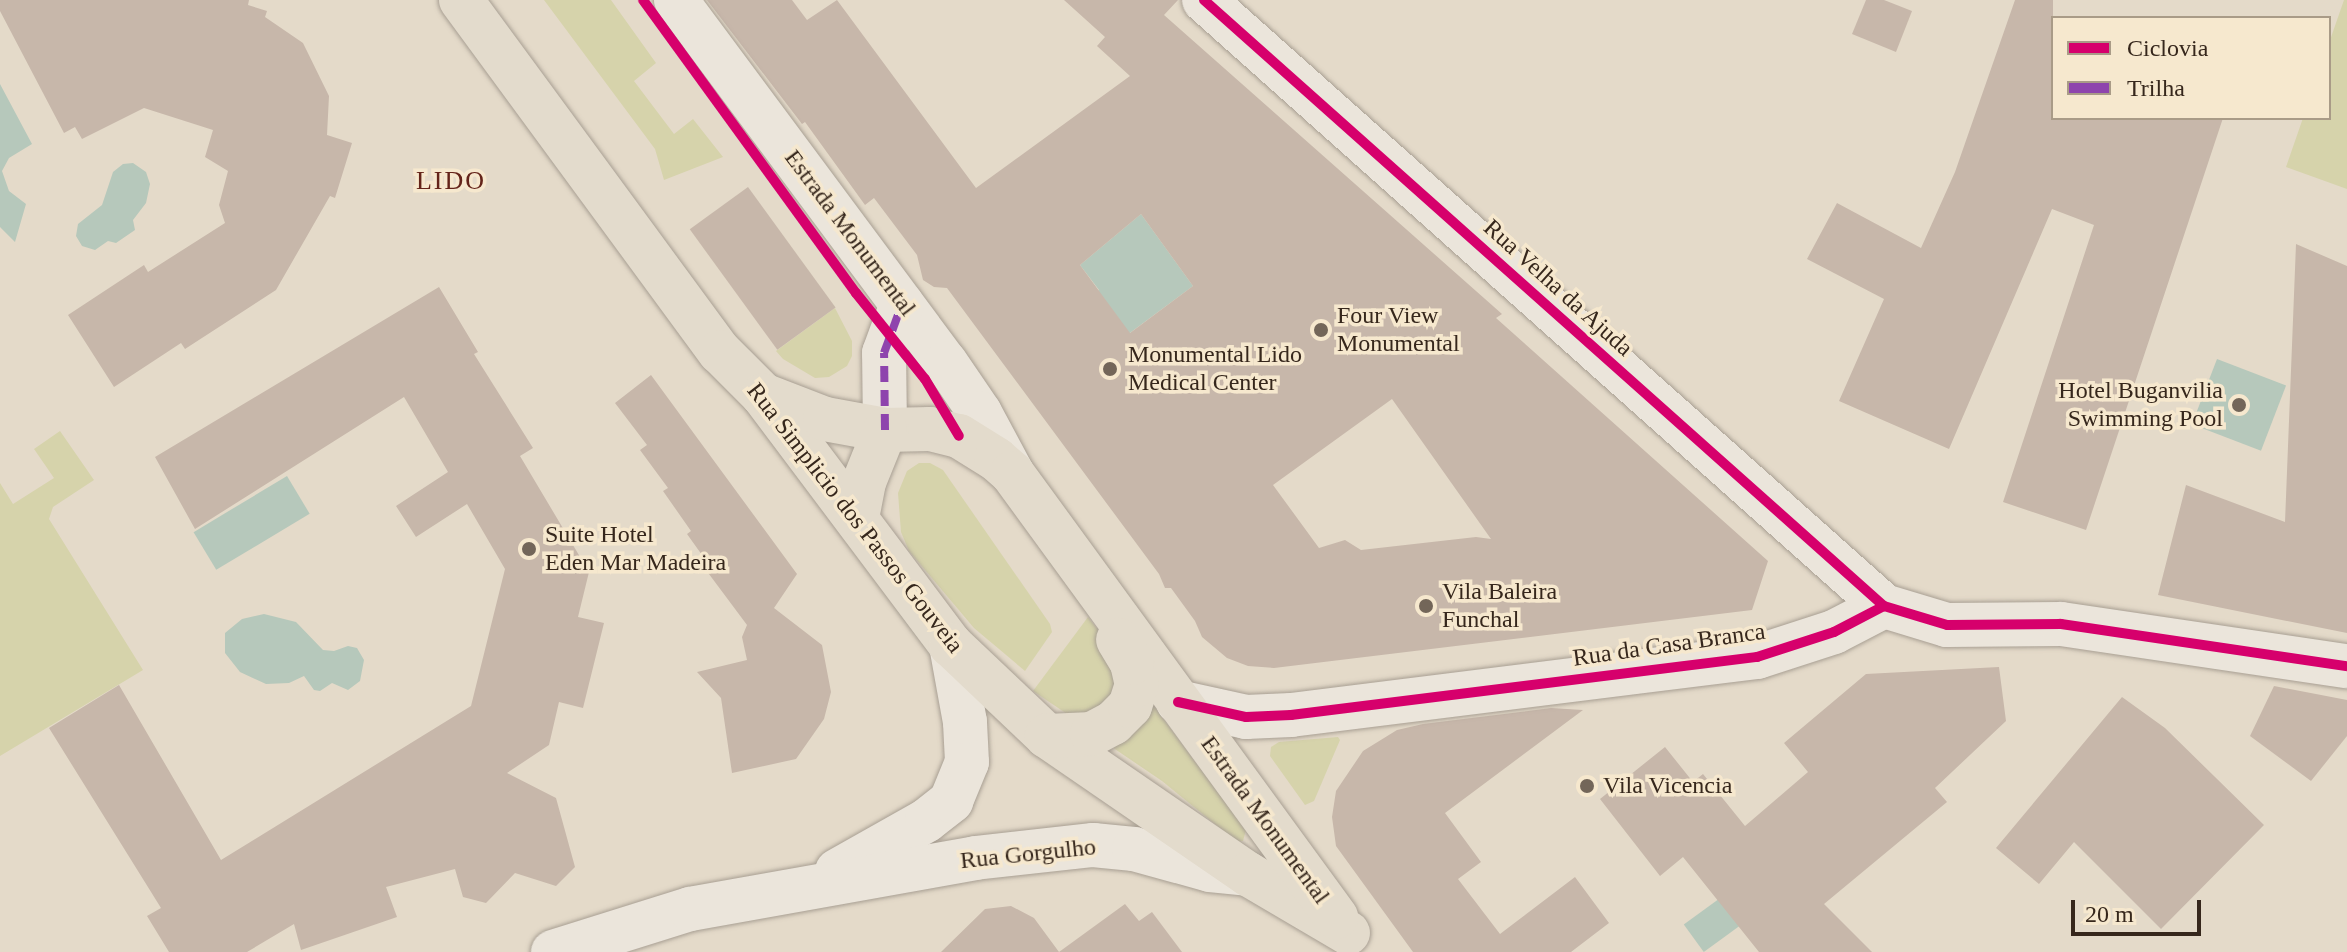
<!DOCTYPE html>
<style>
body{margin:0}
#map{position:relative;width:2347px;height:952px;overflow:hidden;background:#e4dac9;font-family:"Times New Roman",serif}
div>[style]{position:absolute}
.green>*{inset:0;background:#d6d3ab}
.water>*{inset:0;background:#b6c8bb;transform-origin:0 0}
.building>*{inset:0;background:#c7b7aa;transform-origin:0 0}
.roads{filter:drop-shadow(0 0 2px #a89f93) drop-shadow(0 0 2px #a89f93)}
.minor>*{height:44px;margin:-22px;padding:0 22px;transform-origin:22px;border-radius:22px;background:#ebe5db}
.major>*{height:44px;margin:-22px;padding:0 22px;transform-origin:22px;border-radius:22px;background:#e3dbcc}
.quiet>*{height:8px;margin-top:-4px;transform-origin:0;background:repeating-linear-gradient(90deg,#8e44ad 0 16px,transparent 0 24px)}
.cycleway>*{height:10px;margin:-5px;padding:0 5px;transform-origin:5px;border-radius:5px;background:#d6006c}
.dots>*{width:22px;height:22px;translate:-50% -50%;box-sizing:border-box;border:4px solid #f6e8ce;border-radius:50%}
span{translate:-50% -50%;white-space:nowrap;text-align:center;line-height:1.15;-webkit-text-stroke:7px #f6e8ce;paint-order:stroke}
.street-label{font-size:24px;color:#36271c}
.poi-label{font-size:24px;color:#36271c}
.left{translate:0 -50%;text-align:left}
.right{translate:-100% -50%;text-align:right}
.neighbourhood-label{font-size:26px;color:#64241a;letter-spacing:2px}
.legend{position:absolute;left:2051px;top:16px;width:280px;height:104px;box-sizing:border-box;background:#f6e8ce;border:2px solid #a99b87;margin:0;padding:10px 14px;list-style:none;font-size:24px;color:#36271c}
.legend li{display:flex;align-items:center;gap:16px;height:40px}
.legend b{width:40px;border:2px solid #a99b87}
.scale{position:absolute;left:2071px;top:900px;width:130px;height:36px;box-sizing:border-box;border:4px solid #36271c;border-top:0;padding-left:10px;font-size:24px;line-height:28px;white-space:nowrap;color:#36271c;-webkit-text-stroke:6px #f6e8ce;paint-order:stroke}
</style>
<div id="map">
<div class="green">
<i style="clip-path:polygon(544px 0,611px 0,656px 63px,634px 81px,674px 134px,693px 119px,723px 157px,664px 180px,655px 149px)"></i>
<i style="clip-path:polygon(2344px 0,2347px 0,2347px 189px,2286px 167px,2303px 118px,2329px 118px,2329px 43px)"></i>
<i style="clip-path:polygon(835px 308px,852px 341px,852px 356px,847px 366px,829px 377px,815px 378px,783px 359px,776px 351px)"></i>
<i style="clip-path:polygon(60px 431px,94px 480px,53px 507px,49px 519px,143px 670px,0 756px,0 483px,13px 504px,54px 478px,34px 449px)"></i>
<i style="clip-path:polygon(919px 463px,930px 463px,943px 470px,1050px 624px,1052px 632px,1025px 671px,974px 628px,909px 551px,901px 532px,898px 493px,907px 471px)"></i>
<i style="clip-path:polygon(1088px 617px,1115px 652px,1116px 691px,1099px 711px,1073px 718px,1033px 691px)"></i>
<i style="clip-path:polygon(1150px 701px,1246px 830px,1243px 841px,1237px 842px,1162px 781px,1106px 743px)"></i>
<i style="clip-path:polygon(1338px 737px,1340px 740px,1314px 801px,1305px 805px,1270px 756px,1271px 747px,1279px 742px)"></i>
</div>
<div class="water">
<i style="clip-path:polygon(0 84px,32px 144px,9px 158px,2px 171px,9px 191px,26px 204px,15px 242px,0 227px)"></i>
<i style="clip-path:polygon(133px 163px,146px 172px,150px 184px,146px 203px,133px 220px,135px 230px,116px 243px,108px 241px,95px 250px,82px 246px,76px 236px,78px 224px,102px 205px,113px 172px,123px 164px)"></i>
<i style="clip-path:polygon(1141px 214px,1193px 286px,1123px 338px,1091px 296px,1099px 290px,1080px 265px)"></i>
<i style="left:2217px;top:359px;width:74px;height:70px;rotate:21deg"></i>
<i style="left:287px;top:476px;width:44px;height:109px;rotate:59deg"></i>
<i style="clip-path:polygon(264px 614px,296px 622px,323px 650px,334px 651px,348px 646px,357px 648px,364px 660px,360px 681px,348px 690px,332px 683px,320px 691px,314px 690px,304px 676px,289px 683px,266px 684px,240px 672px,225px 653px,225px 633px,242px 619px)"></i>
<i style="left:1738px;top:885px;width:34px;height:67px;rotate:54deg"></i>
</div>
<div class="building">
<i style="clip-path:polygon(0 0,249px 0,248px 5px,267px 11px,265px 17px,303px 43px,329px 96px,327px 135px,352px 143px,335px 198px,330px 196px,276px 290px,185px 349px,181px 343px,114px 387px,68px 315px,144px 265px,148px 272px,225px 223px,219px 205px,228px 171px,205px 157px,213px 130px,144px 108px,82px 139px,75px 127px,64px 133px,0 11px)"></i>
<i style="clip-path:polygon(evenodd,707px 0,792px 0,807px 20px,837px 0,976px 188px,1130px 76px,1097px 46px,1105px 37px,1064px 0,1178px 0,1164px 15px,1502px 314px,1496px 318px,1768px 561px,1752px 610px,1274px 668px,1248px 666px,1227px 658px,1202px 637px,1195px 621px,1171px 588px,1165px 588px,1159px 574px,947px 288px,934px 287px,923px 280px,917px 255px,874px 198px,865px 205px,805px 122px,802px 124px,707px 0,1141px 214px,1193px 286px,1130px 333px,1080px 265px,1141px 214px,707px 0,1392px 399px,1491px 539px,1476px 537px,1361px 550px,1345px 540px,1319px 548px,1273px 485px,1392px 399px)"></i>
<i style="clip-path:polygon(1866px 0,1884px 0,1912px 11px,1896px 52px,1852px 34px)"></i>
<i style="clip-path:polygon(2015px 0,2053px 0,2053px 118px,2223px 118px,2086px 530px,2003px 502px,2094px 225px,2052px 209px,1949px 449px,1839px 401px,1884px 299px,1807px 259px,1837px 203px,1921px 248px,1955px 172px)"></i>
<i style="left:748px;top:187px;width:149px;height:72px;rotate:54deg"></i>
<i style="clip-path:polygon(2296px 244px,2347px 266px,2347px 633px,2158px 595px,2186px 485px,2285px 522px)"></i>
<i style="clip-path:polygon(439px 287px,478px 352px,474px 354px,533px 448px,520px 456px,589px 572px,578px 617px,604px 623px,583px 708px,559px 702px,549px 745px,507px 773px,556px 798px,575px 867px,556px 886px,515px 873px,486px 903px,463px 897px,455px 869px,386px 887px,397px 917px,301px 950px,294px 924px,247px 952px,169px 952px,147px 916px,161px 908px,49px 728px,119px 685px,221px 860px,471px 706px,505px 569px,467px 504px,416px 537px,396px 506px,448px 472px,404px 397px,195px 529px,155px 457px)"></i>
<i style="clip-path:polygon(651px 375px,797px 574px,774px 608px,822px 645px,831px 692px,824px 719px,796px 759px,732px 773px,721px 698px,697px 672px,747px 660px,742px 637px,747px 625px,703px 566px,707px 562px,687px 534px,691px 531px,663px 491px,668px 488px,640px 450px,647px 445px,615px 403px)"></i>
<i style="clip-path:polygon(1999px 667px,2006px 721px,1935px 788px,1947px 802px,1824px 904px,1872px 952px,1759px 952px,1683px 857px,1660px 876px,1600px 799px,1665px 747px,1693px 782px,1703px 774px,1745px 826px,1808px 772px,1784px 743px,1866px 674px)"></i>
<i style="clip-path:polygon(2274px 686px,2347px 700px,2347px 736px,2311px 781px,2250px 736px)"></i>
<i style="clip-path:polygon(2122px 697px,2165px 728px,2264px 825px,2161px 929px,2074px 842px,2039px 884px,1996px 848px)"></i>
<i style="clip-path:polygon(1551px 708px,1583px 710px,1445px 813px,1481px 862px,1458px 879px,1500px 934px,1575px 877px,1609px 923px,1571px 952px,1413px 952px,1336px 846px,1332px 817px,1336px 791px,1363px 751px,1397px 730px,1423px 724px)"></i>
<i style="clip-path:polygon(1125px 904px,1139px 921px,1152px 912px,1182px 952px,941px 952px,985px 909px,1011px 906px,1034px 918px,1059px 952px)"></i>
</div>
<div class="roads">
<div class="minor">
<i style="left:676px;top:0;width:452px;rotate:53.4deg"></i>
<i style="left:946px;top:363px;width:60px;rotate:55.8deg"></i>
<i style="left:980px;top:413px;width:68px;rotate:61.9deg"></i>
<i style="left:1204px;top:0;width:911px;rotate:41.71deg"></i>
<i style="left:1884px;top:606px;width:66px;rotate:16.8deg"></i>
<i style="left:1947px;top:625px;width:114px;rotate:-0.5deg"></i>
<i style="left:2061px;top:624px;width:289px;rotate:8.4deg"></i>
<i style="left:885px;top:430px;width:77px;rotate:-90.7deg"></i>
<i style="left:884px;top:353px;width:52px;rotate:-69.8deg"></i>
<i style="left:1178px;top:702px;width:70px;rotate:12.4deg"></i>
<i style="left:1246px;top:717px;width:45px;rotate:-2.5deg"></i>
<i style="left:1291px;top:715px;width:470px;rotate:-7.1deg"></i>
<i style="left:1757px;top:657px;width:81px;rotate:-18deg"></i>
<i style="left:1834px;top:632px;width:56px;rotate:-27.5deg"></i>
<i style="left:837px;top:871px;width:103px;rotate:-29.5deg"></i>
<i style="left:927px;top:820px;width:31px;rotate:-38deg"></i>
<i style="left:951px;top:801px;width:42px;rotate:-67.7deg"></i>
<i style="left:967px;top:762px;width:40px;rotate:-92.9deg"></i>
<i style="left:965px;top:722px;width:78px;rotate:-100.3deg"></i>
<i style="left:553px;top:952px;width:144px;rotate:-17.4deg"></i>
<i style="left:690px;top:909px;width:290px;rotate:-10.1deg"></i>
<i style="left:975px;top:858px;width:119px;rotate:-6.3deg"></i>
<i style="left:1093px;top:845px;width:41px;rotate:5.6deg"></i>
<i style="left:1134px;top:849px;width:79px;rotate:15.4deg"></i>
<i style="left:1210px;top:870px;width:38px;rotate:6deg"></i>
</div>
<div class="major">
<i style="left:461px;top:0;width:437px;rotate:53.7deg"></i>
<i style="left:720px;top:352px;width:61px;rotate:45deg"></i>
<i style="left:763px;top:395px;width:313px;rotate:53.1deg"></i>
<i style="left:951px;top:645px;width:132px;rotate:43.5deg"></i>
<i style="left:1047px;top:736px;width:244px;rotate:34.5deg"></i>
<i style="left:1248px;top:874px;width:116px;rotate:30.5deg"></i>
<i style="left:763px;top:395px;width:66px;rotate:21.2deg"></i>
<i style="left:825px;top:419px;width:61px;rotate:10.4deg"></i>
<i style="left:885px;top:430px;width:45px;rotate:-1.3deg"></i>
<i style="left:930px;top:429px;width:30px;rotate:14deg"></i>
<i style="left:959px;top:436px;width:44px;rotate:31.9deg"></i>
<i style="left:996px;top:459px;width:21px;rotate:41deg"></i>
<i style="left:1012px;top:473px;width:550px;rotate:53.88deg"></i>
<i style="left:857px;top:518px;width:37px;rotate:-79deg"></i>
<i style="left:864px;top:482px;width:56px;rotate:-68deg"></i>
<i style="left:1047px;top:736px;width:45px;rotate:-2.5deg"></i>
<i style="left:1092px;top:734px;width:24px;rotate:-28deg"></i>
<i style="left:1113px;top:723px;width:24px;rotate:-45deg"></i>
<i style="left:1130px;top:706px;width:22px;rotate:-72deg"></i>
<i style="left:1137px;top:685px;width:23px;rotate:-103deg"></i>
<i style="left:1132px;top:663px;width:27px;rotate:-121deg"></i>
</div>
</div>
<div class="quiet">
<i style="left:885px;top:430px;width:77px;rotate:-90.7deg"></i>
<i style="left:884px;top:353px;width:52px;rotate:-69.8deg"></i>
</div>
<div class="cycleway">
<i style="left:643px;top:0;width:362px;rotate:54deg"></i>
<i style="left:856px;top:293px;width:110px;rotate:51.3deg"></i>
<i style="left:925px;top:379px;width:66px;rotate:59.2deg"></i>
<i style="left:1204px;top:0;width:911px;rotate:41.71deg"></i>
<i style="left:1884px;top:606px;width:66px;rotate:16.8deg"></i>
<i style="left:1947px;top:625px;width:114px;rotate:-0.5deg"></i>
<i style="left:2061px;top:624px;width:289px;rotate:8.4deg"></i>
<i style="left:1178px;top:702px;width:70px;rotate:12.4deg"></i>
<i style="left:1246px;top:717px;width:45px;rotate:-2.5deg"></i>
<i style="left:1291px;top:715px;width:470px;rotate:-7.1deg"></i>
<i style="left:1757px;top:657px;width:81px;rotate:-18deg"></i>
<i style="left:1834px;top:632px;width:56px;rotate:-27.5deg"></i>
</div>
<div class="dots">
<i style="left:1321px;top:330px;background:#736659"></i>
<i style="left:1110px;top:369px;background:#736659"></i>
<i style="left:2239px;top:405px;background:#736659"></i>
<i style="left:529px;top:549px;background:#736659"></i>
<i style="left:1426px;top:606px;background:#736659"></i>
<i style="left:1587px;top:786px;background:#736659"></i>
</div>
<div class="street-label">
<span style="left:850px;top:233px;rotate:53deg">Estrada Monumental</span>
<span style="left:1558px;top:288px;rotate:42deg">Rua Velha da Ajuda</span>
<span style="left:855px;top:518px;rotate:52deg">Rua Simplicio dos Passos Gouveia</span>
<span style="left:1669px;top:645px;rotate:-8deg">Rua da Casa Branca</span>
<span style="left:1265px;top:820px;rotate:54deg">Estrada Monumental</span>
<span style="left:1028px;top:854px;rotate:-6deg">Rua Gorgulho</span>
</div>
<div class="poi-label">
<span class="left" style="left:1337px;top:330px">Four View<br>Monumental</span>
<span class="left" style="left:1128px;top:369px">Monumental Lido<br>Medical Center</span>
<span class="right" style="left:2223px;top:405px">Hotel Buganvilia<br>Swimming Pool</span>
<span class="left" style="left:545px;top:549px">Suite Hotel<br>Eden Mar Madeira</span>
<span class="left" style="left:1442px;top:606px">Vila Baleira<br>Funchal</span>
<span class="left" style="left:1603px;top:786px">Vila Vicencia</span>
</div>
<div class="neighbourhood-label">
<span style="left:451px;top:181px">LIDO</span>
</div>
<ul class="legend">
<li><b style="height:10px;background:#d6006c"></b>Ciclovia</li>
<li><b style="height:10px;background:#8e44ad"></b>Trilha</li>
</ul>
<div class="scale">20 m</div>
</div>
